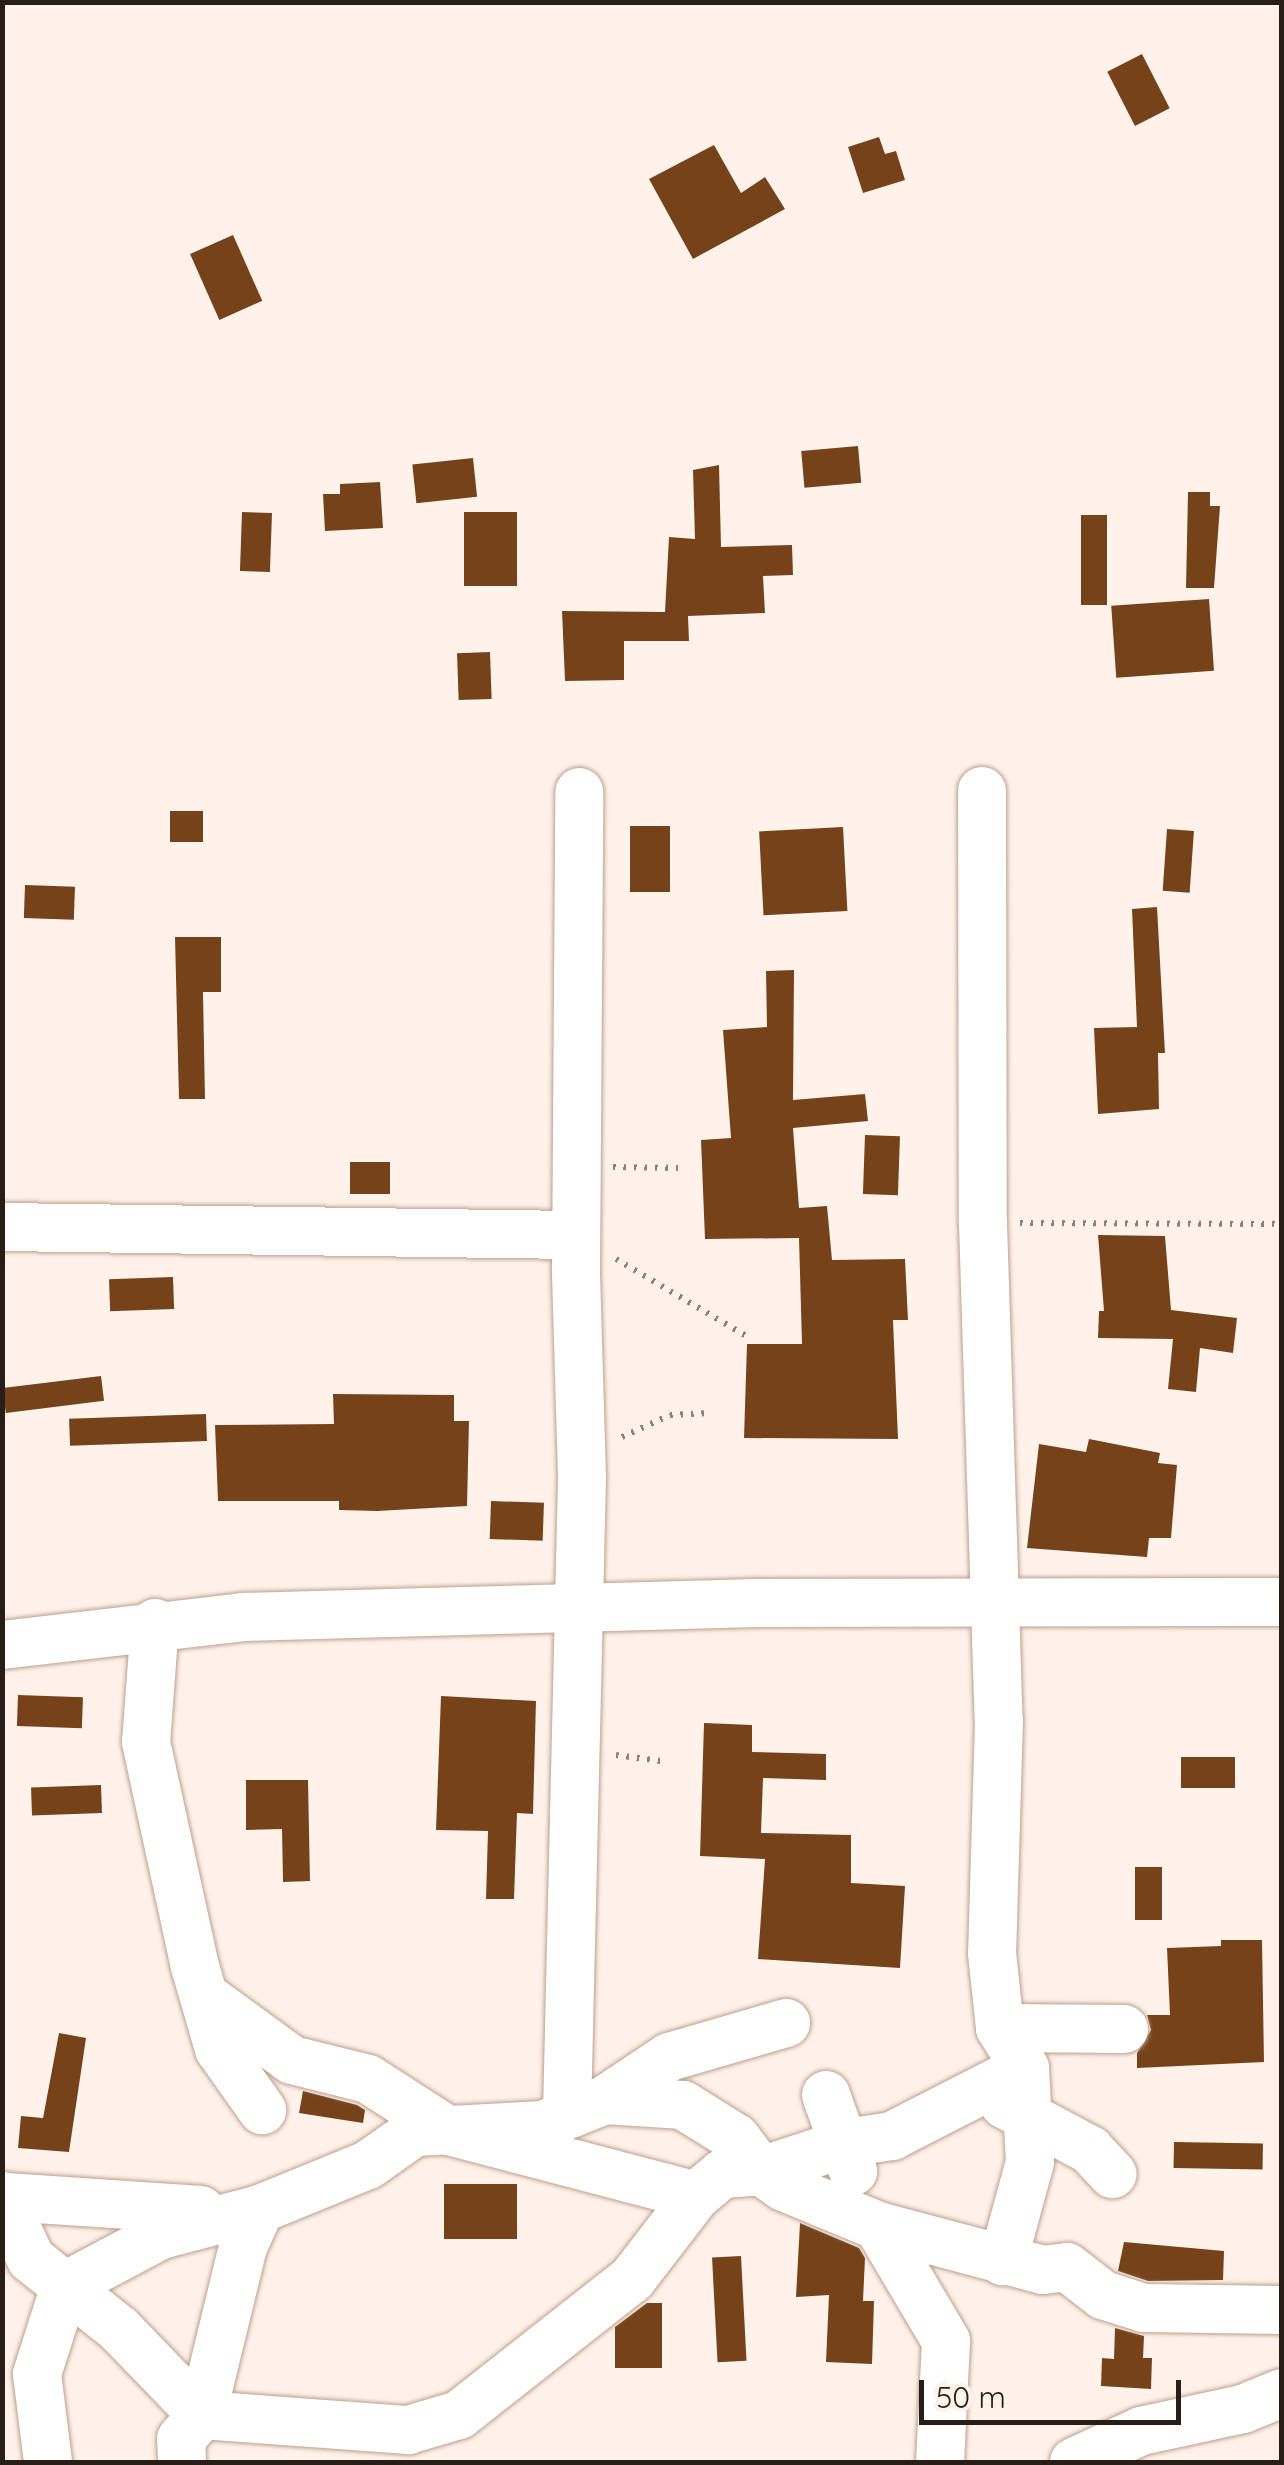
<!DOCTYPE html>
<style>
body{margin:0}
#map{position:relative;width:1284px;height:2465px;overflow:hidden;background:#fef2ea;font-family:Quicksand,sans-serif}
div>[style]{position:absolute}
.building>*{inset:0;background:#75421a;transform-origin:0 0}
.path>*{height:6px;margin-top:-3px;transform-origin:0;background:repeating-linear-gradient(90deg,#8c8079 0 2.5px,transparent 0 10.5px)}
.roads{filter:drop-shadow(0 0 2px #bda08d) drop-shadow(0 0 2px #bda08d)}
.minor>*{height:48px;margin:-24px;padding:0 24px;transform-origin:24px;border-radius:24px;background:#fff}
span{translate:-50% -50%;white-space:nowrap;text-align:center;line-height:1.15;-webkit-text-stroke:10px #fef2ea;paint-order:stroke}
.frame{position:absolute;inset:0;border:5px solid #291e17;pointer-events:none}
.scale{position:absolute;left:919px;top:2380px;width:262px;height:45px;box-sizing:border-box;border:5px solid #291e17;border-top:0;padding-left:12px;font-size:30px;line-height:35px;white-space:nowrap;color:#291e17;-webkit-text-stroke:8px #fef2ea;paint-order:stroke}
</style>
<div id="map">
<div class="building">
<i style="left:1142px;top:54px;width:61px;height:39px;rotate:63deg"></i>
<i style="clip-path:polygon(879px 137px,885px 154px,896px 151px,905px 180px,863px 193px,848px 147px)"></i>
<i style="clip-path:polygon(714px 145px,741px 193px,765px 177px,785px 209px,693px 259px,649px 179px)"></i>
<i style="left:233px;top:235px;width:72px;height:47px;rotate:66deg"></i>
<i style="left:858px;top:446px;width:37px;height:57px;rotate:85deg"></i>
<i style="left:473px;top:458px;width:39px;height:61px;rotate:84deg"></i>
<i style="clip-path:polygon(719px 465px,721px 547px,792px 545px,793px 575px,763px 576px,765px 613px,688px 616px,689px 641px,624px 641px,624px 680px,565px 681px,562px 611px,665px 612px,669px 537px,695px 539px,693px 470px)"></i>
<i style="clip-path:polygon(380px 482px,383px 528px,325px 531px,323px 494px,340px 494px,340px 484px)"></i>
<i style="clip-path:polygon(1188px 492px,1210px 492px,1210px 506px,1220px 506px,1214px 588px,1186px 588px)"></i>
<i style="left:242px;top:512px;width:30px;height:59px;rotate:2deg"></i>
<i style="left:464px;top:512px;width:53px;height:74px"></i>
<i style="left:1081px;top:515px;width:26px;height:90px"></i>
<i style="left:1209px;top:599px;width:72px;height:98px;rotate:86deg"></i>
<i style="left:490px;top:652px;width:47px;height:33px;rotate:88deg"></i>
<i style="left:170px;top:811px;width:33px;height:31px"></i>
<i style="left:630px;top:826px;width:40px;height:66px"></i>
<i style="left:843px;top:827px;width:84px;height:84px;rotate:87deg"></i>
<i style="left:1167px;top:829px;width:27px;height:62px;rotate:4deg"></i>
<i style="left:25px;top:885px;width:50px;height:33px;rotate:2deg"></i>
<i style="clip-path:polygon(1157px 907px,1165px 1053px,1158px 1053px,1159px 1109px,1098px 1114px,1094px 1028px,1137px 1027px,1132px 909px)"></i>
<i style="clip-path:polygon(175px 937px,221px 937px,221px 992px,203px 992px,205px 1099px,179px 1099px)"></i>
<i style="clip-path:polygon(794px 970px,793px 1100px,865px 1094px,868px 1121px,793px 1128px,799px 1208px,827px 1206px,832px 1260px,905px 1259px,908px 1320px,893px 1320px,898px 1439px,744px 1438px,747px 1344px,802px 1344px,799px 1238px,705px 1239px,701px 1140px,731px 1138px,723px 1030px,767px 1027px,766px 971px)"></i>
<i style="left:865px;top:1135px;width:35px;height:59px;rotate:2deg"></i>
<i style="left:350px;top:1162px;width:40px;height:32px"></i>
<i style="clip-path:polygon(1098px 1235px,1165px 1236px,1171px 1310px,1237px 1318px,1233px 1353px,1200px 1348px,1196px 1392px,1168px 1389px,1173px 1339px,1098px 1338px,1099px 1311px,1104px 1311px)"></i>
<i style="left:173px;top:1277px;width:32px;height:64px;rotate:88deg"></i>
<i style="left:101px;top:1376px;width:25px;height:99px;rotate:83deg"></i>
<i style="clip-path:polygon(333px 1394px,454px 1395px,454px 1421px,469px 1421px,467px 1506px,377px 1511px,339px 1510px,339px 1501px,218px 1501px,215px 1425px,334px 1424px)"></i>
<i style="left:206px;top:1414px;width:27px;height:137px;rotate:88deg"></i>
<i style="clip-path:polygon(1089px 1439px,1160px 1453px,1158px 1463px,1177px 1465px,1171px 1538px,1149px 1538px,1147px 1557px,1027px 1548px,1039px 1444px,1086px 1452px)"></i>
<i style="left:491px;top:1501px;width:53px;height:38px;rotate:2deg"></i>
<i style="left:18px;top:1695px;width:65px;height:31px;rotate:2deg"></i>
<i style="clip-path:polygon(441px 1696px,536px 1701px,533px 1814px,517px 1813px,514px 1899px,486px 1899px,488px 1831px,436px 1830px)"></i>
<i style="clip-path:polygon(704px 1723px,752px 1725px,752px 1752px,826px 1754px,826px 1780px,763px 1778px,761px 1833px,851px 1835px,851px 1883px,905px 1886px,900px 1968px,758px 1959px,765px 1859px,700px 1856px)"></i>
<i style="left:1235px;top:1757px;width:31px;height:54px;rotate:90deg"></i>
<i style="clip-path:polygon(246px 1780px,308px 1780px,310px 1881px,283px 1882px,282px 1829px,246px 1830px)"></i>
<i style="left:101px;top:1785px;width:28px;height:70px;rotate:88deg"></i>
<i style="left:1135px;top:1867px;width:27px;height:53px"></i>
<i style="clip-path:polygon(1221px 1940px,1262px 1940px,1264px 2062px,1137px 2068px,1137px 2053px,1151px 2030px,1147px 2015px,1170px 2015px,1167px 1948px,1221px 1946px)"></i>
<i style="clip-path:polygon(59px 2033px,86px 2038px,69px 2152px,18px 2148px,21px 2116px,43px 2118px)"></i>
<i style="clip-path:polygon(303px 2091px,357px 2105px,365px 2110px,363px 2123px,299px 2113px)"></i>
<i style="left:1174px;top:2142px;width:89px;height:26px;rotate:1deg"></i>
<i style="left:517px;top:2184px;width:55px;height:73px;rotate:90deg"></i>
<i style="clip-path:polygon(800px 2223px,859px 2248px,865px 2258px,863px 2301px,874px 2301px,872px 2364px,826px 2362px,829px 2295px,796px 2297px)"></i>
<i style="clip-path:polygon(1124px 2242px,1224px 2251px,1223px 2280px,1148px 2281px,1118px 2271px)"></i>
<i style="left:741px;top:2256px;width:105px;height:29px;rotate:87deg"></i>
<i style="clip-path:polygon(647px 2303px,662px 2303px,662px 2368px,615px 2368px,615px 2327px)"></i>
<i style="clip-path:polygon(1115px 2328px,1144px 2336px,1143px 2358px,1152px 2358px,1151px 2389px,1101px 2386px,1102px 2358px,1114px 2359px)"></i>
</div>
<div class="path">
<i style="left:613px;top:1167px;width:65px;rotate:0.9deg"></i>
<i style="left:1020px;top:1223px;width:262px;rotate:0.2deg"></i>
<i style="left:616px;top:1259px;width:151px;rotate:30.6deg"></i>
<i style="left:622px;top:1437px;width:53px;rotate:-24.6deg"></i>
<i style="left:670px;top:1415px;width:41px;rotate:-2.8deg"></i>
<i style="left:616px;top:1755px;width:45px;rotate:7.6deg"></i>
</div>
<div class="roads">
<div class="minor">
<i style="left:982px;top:791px;width:432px;rotate:89.9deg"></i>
<i style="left:983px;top:1223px;width:497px;rotate:88.2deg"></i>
<i style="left:999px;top:1720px;width:233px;rotate:91.7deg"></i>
<i style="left:992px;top:1953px;width:75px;rotate:83.9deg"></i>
<i style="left:1000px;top:2028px;width:47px;rotate:58deg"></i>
<i style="left:1025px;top:2068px;width:94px;rotate:87deg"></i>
<i style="left:1030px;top:2162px;width:103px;rotate:105.3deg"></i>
<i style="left:2px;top:1227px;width:574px;rotate:0.8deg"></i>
<i style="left:155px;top:1623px;width:119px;rotate:94.3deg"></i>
<i style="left:146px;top:1742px;width:226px;rotate:77.7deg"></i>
<i style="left:194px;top:1963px;width:90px;rotate:73.8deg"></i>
<i style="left:219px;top:2049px;width:75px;rotate:54.8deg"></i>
<i style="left:2px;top:1645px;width:243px;rotate:-6.6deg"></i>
<i style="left:243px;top:1617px;width:513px;rotate:-1.56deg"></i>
<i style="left:756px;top:1603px;width:526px;rotate:-0.11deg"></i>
<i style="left:204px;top:1996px;width:109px;rotate:36deg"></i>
<i style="left:292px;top:2060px;width:78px;rotate:14deg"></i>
<i style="left:368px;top:2079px;width:96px;rotate:32.7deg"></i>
<i style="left:449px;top:2131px;width:255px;rotate:14.7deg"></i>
<i style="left:1000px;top:2028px;width:124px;rotate:0.5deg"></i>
<i style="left:826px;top:2095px;width:81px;rotate:70.4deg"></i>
<i style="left:605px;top:2100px;width:78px;rotate:3.7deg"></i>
<i style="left:683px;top:2105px;width:62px;rotate:31.9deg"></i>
<i style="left:736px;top:2138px;width:41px;rotate:52.9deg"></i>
<i style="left:761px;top:2171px;width:28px;rotate:35deg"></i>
<i style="left:784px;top:2187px;width:102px;rotate:22.5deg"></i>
<i style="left:878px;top:2226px;width:171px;rotate:14.9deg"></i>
<i style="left:1043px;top:2270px;width:24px;rotate:-7deg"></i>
<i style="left:1067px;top:2267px;width:46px;rotate:37.9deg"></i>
<i style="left:1103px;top:2295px;width:43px;rotate:17.6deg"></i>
<i style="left:1144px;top:2308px;width:138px;rotate:0.8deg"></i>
<i style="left:1004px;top:2104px;width:98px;rotate:28.1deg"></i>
<i style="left:1090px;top:2150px;width:33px;rotate:47deg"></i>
<i style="left:567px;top:2114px;width:638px;rotate:-88.65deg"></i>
<i style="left:582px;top:1476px;width:204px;rotate:-91.7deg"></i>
<i style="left:576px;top:1272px;width:480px;rotate:-89.6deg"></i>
<i style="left:2px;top:2196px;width:69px;rotate:65.3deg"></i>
<i style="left:31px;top:2259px;width:112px;rotate:38.5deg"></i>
<i style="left:119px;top:2329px;width:120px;rotate:46deg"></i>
<i style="left:202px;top:2415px;width:207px;rotate:4.2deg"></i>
<i style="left:408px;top:2430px;width:53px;rotate:-16.4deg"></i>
<i style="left:459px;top:2415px;width:220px;rotate:-38.2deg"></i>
<i style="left:632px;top:2279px;width:105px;rotate:-52.4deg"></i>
<i style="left:696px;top:2196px;width:34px;rotate:-40deg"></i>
<i style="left:722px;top:2174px;width:39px;rotate:-4deg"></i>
<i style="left:761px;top:2171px;width:89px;rotate:-18.2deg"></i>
<i style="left:846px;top:2143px;width:47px;rotate:-8.7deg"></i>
<i style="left:892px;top:2136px;width:149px;rotate:-27.1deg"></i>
<i style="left:6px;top:2197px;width:195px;rotate:3.8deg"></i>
<i style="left:878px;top:2226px;width:134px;rotate:59.4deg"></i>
<i style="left:946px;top:2341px;width:121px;rotate:92.8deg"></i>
<i style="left:48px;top:2462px;width:89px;rotate:-97.1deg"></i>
<i style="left:37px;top:2374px;width:92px;rotate:-72.3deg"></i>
<i style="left:65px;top:2286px;width:109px;rotate:-28deg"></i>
<i style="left:161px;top:2235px;width:102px;rotate:-14.7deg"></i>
<i style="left:182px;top:2462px;width:23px;rotate:-92deg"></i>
<i style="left:181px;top:2439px;width:32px;rotate:-49deg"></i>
<i style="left:202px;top:2415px;width:173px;rotate:-76.3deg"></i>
<i style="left:243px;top:2247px;width:42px;rotate:-65.9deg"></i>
<i style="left:260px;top:2209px;width:117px;rotate:-22.2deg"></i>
<i style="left:368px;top:2165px;width:57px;rotate:-35.1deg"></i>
<i style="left:415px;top:2132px;width:128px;rotate:-3.1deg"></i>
<i style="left:543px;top:2125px;width:67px;rotate:-22deg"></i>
<i style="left:605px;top:2100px;width:77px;rotate:-33.9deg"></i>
<i style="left:669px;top:2057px;width:122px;rotate:-16.2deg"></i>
<i style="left:1074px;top:2462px;width:74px;rotate:-24.8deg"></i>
<i style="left:1141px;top:2431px;width:104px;rotate:-12.2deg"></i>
<i style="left:1243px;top:2409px;width:42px;rotate:-22.3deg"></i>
</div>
</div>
<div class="frame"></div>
<div class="scale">50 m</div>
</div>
